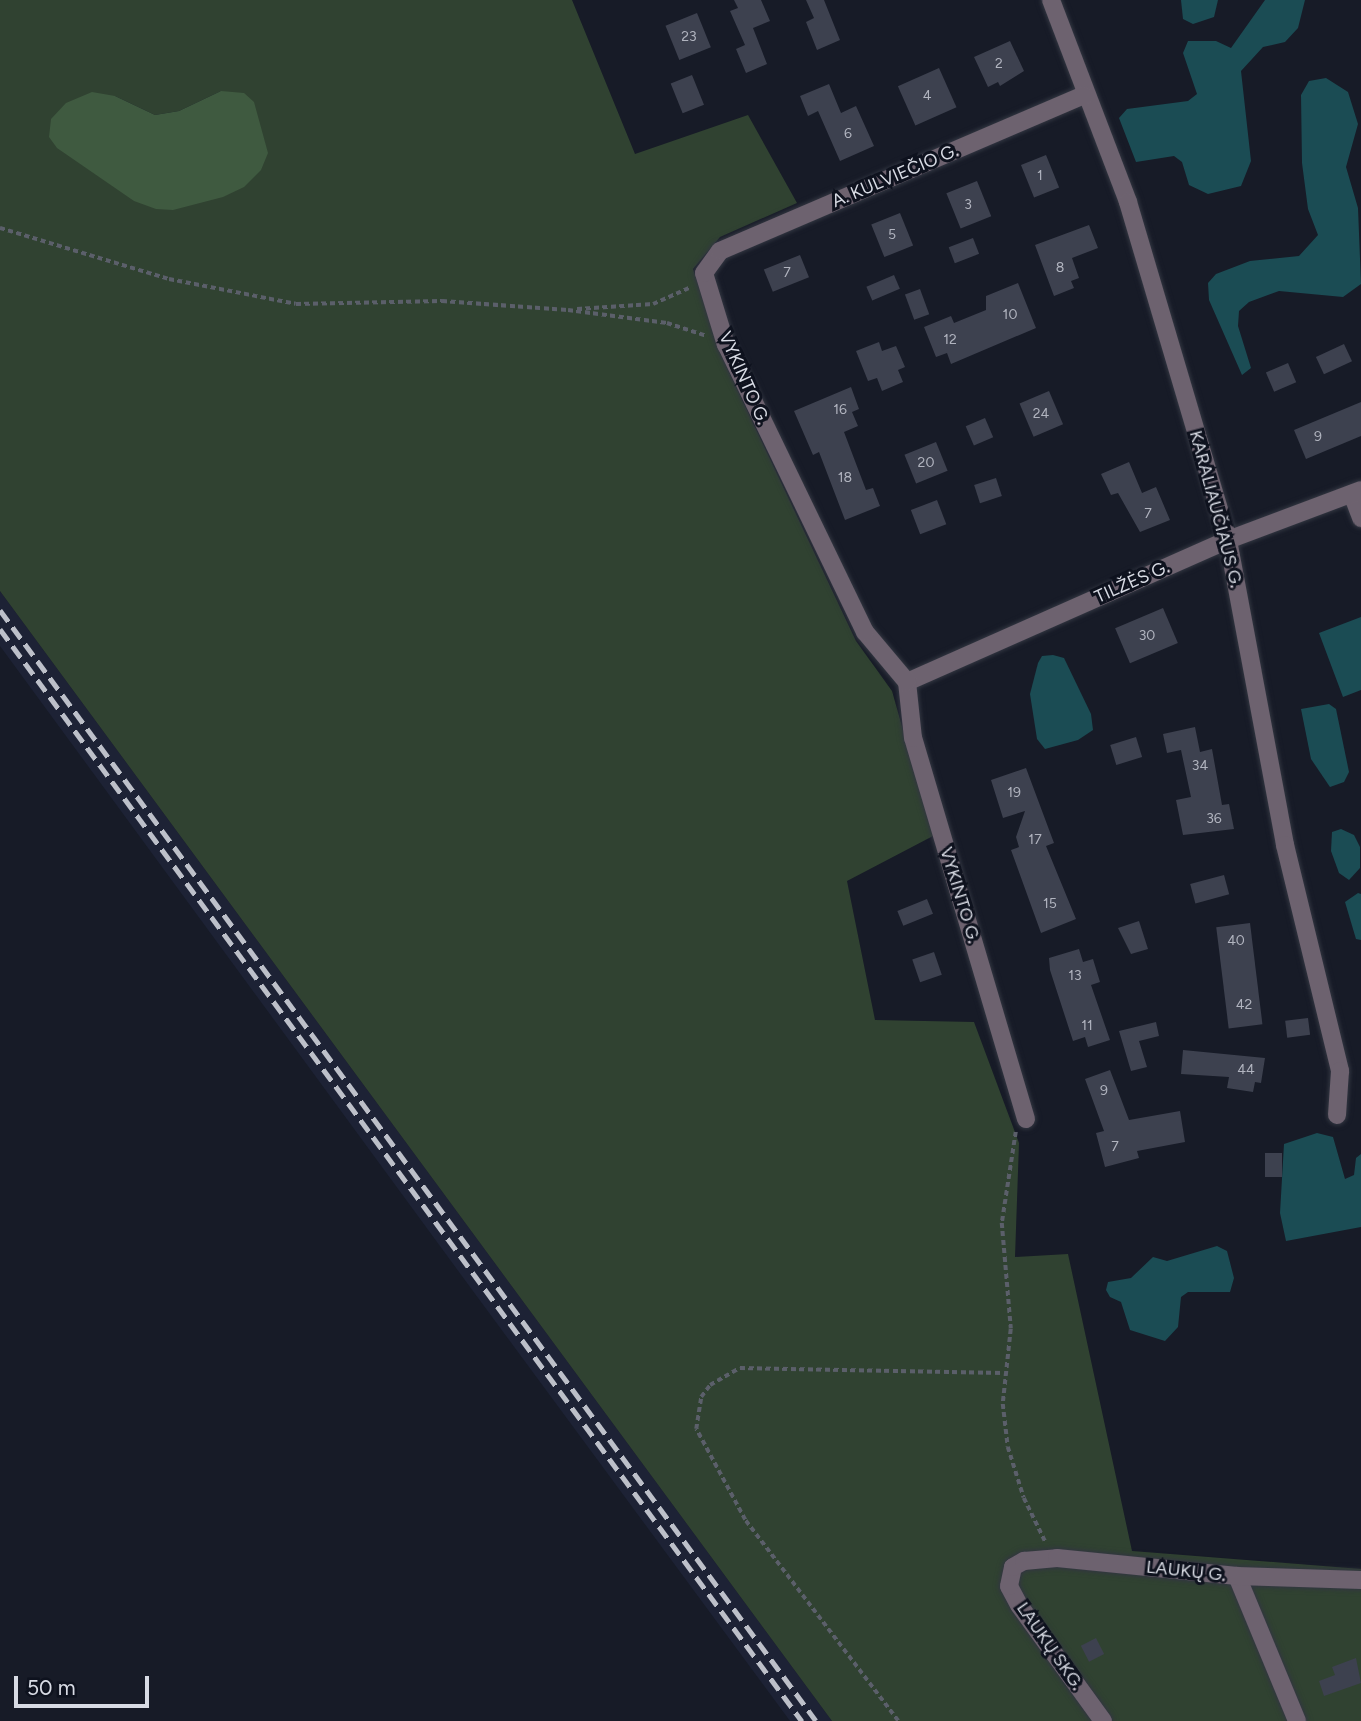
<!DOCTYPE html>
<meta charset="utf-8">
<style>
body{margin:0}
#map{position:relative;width:1361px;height:1721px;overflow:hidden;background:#171b27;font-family:Figtree,sans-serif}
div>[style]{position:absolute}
.built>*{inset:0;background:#1d2235}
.green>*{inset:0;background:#304231}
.forest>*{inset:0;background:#3f5a40}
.water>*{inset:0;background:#1b4c54}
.building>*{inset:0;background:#3d414f;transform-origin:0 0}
.path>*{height:3.5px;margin-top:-1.75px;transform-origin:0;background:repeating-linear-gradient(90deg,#5b5f6a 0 5px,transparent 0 8.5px)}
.roads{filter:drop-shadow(0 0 2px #323641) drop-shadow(0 0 2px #323641)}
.minor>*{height:18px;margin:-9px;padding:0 9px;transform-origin:9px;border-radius:9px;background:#6d626f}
.rail>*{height:5px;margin-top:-2.5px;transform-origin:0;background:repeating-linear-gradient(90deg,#bdc0c9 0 14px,transparent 0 21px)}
span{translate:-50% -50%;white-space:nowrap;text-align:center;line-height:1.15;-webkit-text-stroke:6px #0e121e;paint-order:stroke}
.number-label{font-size:14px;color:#b1b4bf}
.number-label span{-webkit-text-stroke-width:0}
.street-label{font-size:18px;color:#d8dbe4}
.scale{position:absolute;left:14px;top:1676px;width:135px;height:32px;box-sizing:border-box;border:4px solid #d8dbe4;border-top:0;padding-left:9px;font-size:21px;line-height:24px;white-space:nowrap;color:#d8dbe4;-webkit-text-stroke:5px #0e121e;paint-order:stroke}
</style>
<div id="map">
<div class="built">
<i style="clip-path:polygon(0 591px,832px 1721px,790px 1721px,470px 1287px,0 646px)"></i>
</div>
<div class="green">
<i style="clip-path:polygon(evenodd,0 0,572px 0,635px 154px,748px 115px,797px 203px,720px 237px,693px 269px,720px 353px,856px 641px,892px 691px,933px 836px,847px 881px,875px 1020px,974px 1022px,1019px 1143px,1015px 1257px,1068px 1254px,1132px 1551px,1361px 1569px,1361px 1721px,832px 1721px,0 591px,0 0,221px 91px,134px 201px,115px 96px,155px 115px,179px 111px,221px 91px)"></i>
</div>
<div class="forest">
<i style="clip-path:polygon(221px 91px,244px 93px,254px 102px,268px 153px,261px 170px,244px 187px,223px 197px,173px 210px,156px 209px,134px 201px,57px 148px,49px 137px,51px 119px,66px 103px,92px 92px,115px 96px,155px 115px,179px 111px)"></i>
</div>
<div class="water">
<i style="clip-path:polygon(1181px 0,1218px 0,1214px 17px,1193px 24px,1183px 19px)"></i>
<i style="clip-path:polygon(1265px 0,1305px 0,1298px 28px,1285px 42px,1263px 47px,1241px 71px,1251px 161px,1241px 186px,1208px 194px,1189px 185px,1182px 162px,1174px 156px,1136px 162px,1119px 118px,1127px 109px,1188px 101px,1197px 94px,1183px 53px,1188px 41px,1216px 41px,1231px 48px)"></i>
<i style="clip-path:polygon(1326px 78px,1348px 92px,1358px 124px,1346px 167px,1358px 208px,1361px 284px,1343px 297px,1279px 291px,1249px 302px,1239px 311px,1238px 326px,1251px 368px,1242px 375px,1209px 300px,1208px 283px,1216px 274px,1250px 261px,1299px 256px,1318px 235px,1308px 209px,1302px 163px,1301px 95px,1309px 81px)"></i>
<i style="clip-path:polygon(1361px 617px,1361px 690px,1343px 697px,1319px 633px)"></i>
<i style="clip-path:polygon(1053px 655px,1064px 658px,1091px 714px,1093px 730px,1078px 740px,1045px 749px,1037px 739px,1030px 694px,1038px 663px,1042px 656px)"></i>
<i style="clip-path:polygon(1329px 704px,1336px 709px,1349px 772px,1344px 782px,1330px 787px,1311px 759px,1301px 709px)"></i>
<i style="clip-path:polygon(1341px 829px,1354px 835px,1360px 847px,1360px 868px,1349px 880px,1339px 873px,1331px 851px,1332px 832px)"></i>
<i style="clip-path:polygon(1358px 893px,1361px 894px,1361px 940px,1356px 939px,1345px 902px)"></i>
<i style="clip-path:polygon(1317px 1133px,1333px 1137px,1345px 1179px,1354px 1175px,1356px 1158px,1361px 1154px,1361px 1227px,1286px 1241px,1280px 1213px,1284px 1144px)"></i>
<i style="clip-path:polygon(1217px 1246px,1227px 1251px,1234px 1278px,1230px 1292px,1188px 1292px,1181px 1297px,1178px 1327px,1165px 1341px,1130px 1330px,1121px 1302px,1110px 1297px,1106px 1290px,1108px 1282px,1131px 1278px,1153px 1257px,1167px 1261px)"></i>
</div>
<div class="building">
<i style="clip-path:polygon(734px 0,761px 0,770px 21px,753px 28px,767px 64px,746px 73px,736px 49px,745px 45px,730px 11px,738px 8px)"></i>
<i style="clip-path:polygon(806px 0,824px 0,840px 40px,817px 50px,806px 22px,814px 18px)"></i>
<i style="left:697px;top:13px;width:37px;height:34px;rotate:68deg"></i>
<i style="clip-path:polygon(1010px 41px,1024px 71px,1000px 86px,998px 82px,988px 87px,974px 57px)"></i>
<i style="left:939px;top:68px;width:43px;height:45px;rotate:66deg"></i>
<i style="left:692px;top:75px;width:32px;height:23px;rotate:68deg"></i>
<i style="clip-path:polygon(829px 84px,841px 113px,856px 106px,874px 146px,840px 161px,818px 111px,808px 116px,800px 96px)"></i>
<i style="left:1046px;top:155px;width:35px;height:27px;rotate:68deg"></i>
<i style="left:977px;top:181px;width:38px;height:33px;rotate:68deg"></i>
<i style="left:900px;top:213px;width:35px;height:31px;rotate:68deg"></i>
<i style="clip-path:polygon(1089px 225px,1098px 248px,1072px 258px,1079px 278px,1071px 281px,1074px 288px,1054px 296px,1035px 245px)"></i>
<i style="left:973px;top:238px;width:17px;height:26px;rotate:69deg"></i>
<i style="left:800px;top:255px;width:24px;height:39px;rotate:68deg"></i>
<i style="left:894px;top:275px;width:15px;height:30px;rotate:67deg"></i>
<i style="clip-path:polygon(1018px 283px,1036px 328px,951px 364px,947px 353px,936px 357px,924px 327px,951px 316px,954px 323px,986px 310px,986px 296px)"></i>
<i style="left:920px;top:289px;width:27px;height:16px;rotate:70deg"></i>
<i style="clip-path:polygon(879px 342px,882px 351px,896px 346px,905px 367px,898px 370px,903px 382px,882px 391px,877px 378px,868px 381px,856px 351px)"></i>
<i style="left:1344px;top:344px;width:19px;height:31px;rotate:65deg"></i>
<i style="left:1288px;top:363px;width:21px;height:24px;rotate:67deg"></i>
<i style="clip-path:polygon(851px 387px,859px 409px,852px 412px,858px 426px,844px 432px,866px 490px,873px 488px,880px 506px,845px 520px,819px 452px,813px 455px,794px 411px)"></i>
<i style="left:1049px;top:391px;width:36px;height:32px;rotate:67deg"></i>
<i style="clip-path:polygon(1361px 402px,1361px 436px,1306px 459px,1294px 430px)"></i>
<i style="left:985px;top:418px;width:21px;height:21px;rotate:67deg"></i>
<i style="left:936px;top:442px;width:31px;height:34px;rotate:68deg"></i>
<i style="clip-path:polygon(1129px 462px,1142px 493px,1156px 487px,1170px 520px,1140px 532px,1118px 493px,1111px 495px,1101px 474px)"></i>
<i style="left:996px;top:478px;width:19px;height:23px;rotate:72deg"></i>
<i style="left:937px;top:500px;width:26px;height:28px;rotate:69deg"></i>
<i style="left:1163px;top:608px;width:38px;height:52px;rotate:67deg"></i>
<i style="clip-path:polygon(1195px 727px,1200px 752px,1212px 749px,1222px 805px,1229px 804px,1234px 829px,1183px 835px,1176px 800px,1191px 797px,1181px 750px,1167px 753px,1163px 734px)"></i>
<i style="left:1136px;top:737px;width:21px;height:27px;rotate:73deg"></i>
<i style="clip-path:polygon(1026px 768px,1054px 843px,1046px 846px,1076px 919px,1041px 933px,1011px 850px,1019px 847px,1016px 837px,1025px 811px,1003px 818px,991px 780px)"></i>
<i style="left:1224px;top:875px;width:20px;height:35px;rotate:75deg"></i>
<i style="left:927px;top:899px;width:16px;height:32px;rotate:68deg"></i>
<i style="clip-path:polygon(1139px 921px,1148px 949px,1131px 954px,1118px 928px)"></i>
<i style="left:1250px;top:923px;width:102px;height:34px;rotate:83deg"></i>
<i style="clip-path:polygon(1079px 949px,1083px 962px,1093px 959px,1100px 982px,1091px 985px,1110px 1040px,1088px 1047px,1085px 1037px,1073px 1041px,1050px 970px,1049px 958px)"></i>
<i style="left:934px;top:952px;width:24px;height:23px;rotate:71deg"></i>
<i style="left:1308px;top:1018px;width:17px;height:23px;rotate:83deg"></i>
<i style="clip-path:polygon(1156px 1022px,1159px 1036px,1139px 1041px,1147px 1067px,1131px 1071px,1119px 1031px)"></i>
<i style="clip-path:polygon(1183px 1050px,1265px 1058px,1261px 1083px,1255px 1082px,1253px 1092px,1227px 1088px,1229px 1077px,1181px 1074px)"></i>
<i style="clip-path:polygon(1110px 1070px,1129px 1120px,1180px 1111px,1185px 1142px,1137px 1151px,1139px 1158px,1105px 1167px,1096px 1133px,1104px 1131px,1085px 1079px)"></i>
<i style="left:1265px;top:1153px;width:17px;height:24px"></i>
<i style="left:1096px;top:1638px;width:18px;height:17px;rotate:63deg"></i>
<i style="clip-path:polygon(1356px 1658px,1361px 1683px,1324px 1696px,1319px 1681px,1335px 1675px,1332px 1667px)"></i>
</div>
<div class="path">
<i style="left:0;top:228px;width:177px;rotate:16.8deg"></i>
<i style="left:169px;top:279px;width:129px;rotate:11.1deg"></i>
<i style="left:296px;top:304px;width:146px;rotate:-1.2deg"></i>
<i style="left:442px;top:301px;width:126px;rotate:4.1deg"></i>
<i style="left:568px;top:310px;width:100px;rotate:7.5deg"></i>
<i style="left:667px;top:323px;width:40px;rotate:18deg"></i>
<i style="left:577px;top:309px;width:76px;rotate:-3.8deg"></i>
<i style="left:653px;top:304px;width:42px;rotate:-24.1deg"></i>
<i style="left:1016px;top:1132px;width:92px;rotate:98.7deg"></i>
<i style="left:1002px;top:1223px;width:106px;rotate:85.1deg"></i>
<i style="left:1011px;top:1329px;width:75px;rotate:96.1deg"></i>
<i style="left:1003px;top:1404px;width:43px;rotate:83.4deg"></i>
<i style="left:1008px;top:1447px;width:53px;rotate:72.6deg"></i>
<i style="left:1024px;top:1498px;width:50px;rotate:63.9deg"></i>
<i style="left:898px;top:1721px;width:253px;rotate:-127.3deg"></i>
<i style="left:745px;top:1520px;width:103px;rotate:-118.3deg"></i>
<i style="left:696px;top:1429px;width:32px;rotate:-81deg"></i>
<i style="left:701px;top:1397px;width:15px;rotate:-53deg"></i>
<i style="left:710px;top:1385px;width:34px;rotate:-30deg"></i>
<i style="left:740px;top:1368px;width:263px;rotate:1.1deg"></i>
</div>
<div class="roads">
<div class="minor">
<i style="left:1051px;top:0;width:216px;rotate:69.1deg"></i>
<i style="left:1128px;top:202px;width:352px;rotate:73.5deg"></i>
<i style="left:1228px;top:540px;width:310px;rotate:79.4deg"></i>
<i style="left:1285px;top:845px;width:233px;rotate:76.3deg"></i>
<i style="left:1340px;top:1071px;width:44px;rotate:93.9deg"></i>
<i style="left:1352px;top:494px;width:26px;rotate:69deg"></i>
<i style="left:907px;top:682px;width:351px;rotate:-23.9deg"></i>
<i style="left:1228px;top:540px;width:142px;rotate:-20.6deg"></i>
<i style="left:1026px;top:1119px;width:397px;rotate:-106.5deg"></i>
<i style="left:913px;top:738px;width:56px;rotate:-96.1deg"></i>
<i style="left:907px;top:682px;width:65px;rotate:-130deg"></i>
<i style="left:865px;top:632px;width:319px;rotate:-115.8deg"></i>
<i style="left:726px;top:345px;width:75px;rotate:-107deg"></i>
<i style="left:704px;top:273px;width:27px;rotate:-54deg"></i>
<i style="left:720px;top:251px;width:396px;rotate:-23.2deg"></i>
<i style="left:1237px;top:1576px;width:157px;rotate:67.5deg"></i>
<i style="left:1103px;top:1721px;width:143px;rotate:-125.9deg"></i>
<i style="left:1019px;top:1605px;width:21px;rotate:-118deg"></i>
<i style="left:1009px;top:1586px;width:19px;rotate:-78deg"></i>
<i style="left:1013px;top:1567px;width:13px;rotate:-29deg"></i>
<i style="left:1024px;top:1561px;width:33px;rotate:-5deg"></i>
<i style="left:1057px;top:1558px;width:181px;rotate:5.7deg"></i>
<i style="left:1237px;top:1576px;width:124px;rotate:1.8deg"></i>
</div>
</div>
<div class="rail">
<i style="left:0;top:610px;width:1378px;rotate:53.7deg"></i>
<i style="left:0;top:629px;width:1355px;rotate:53.71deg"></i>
</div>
<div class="number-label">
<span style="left:689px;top:37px">23</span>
<span style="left:999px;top:64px">2</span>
<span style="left:927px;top:96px">4</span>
<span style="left:848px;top:134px">6</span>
<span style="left:1040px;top:176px">1</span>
<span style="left:968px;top:205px">3</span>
<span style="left:892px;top:235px">5</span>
<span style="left:1060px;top:268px">8</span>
<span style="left:787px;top:273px">7</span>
<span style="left:1010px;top:315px">10</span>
<span style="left:950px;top:340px">12</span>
<span style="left:840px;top:410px">16</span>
<span style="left:1041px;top:414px">24</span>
<span style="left:1318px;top:437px">9</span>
<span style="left:926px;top:463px">20</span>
<span style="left:845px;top:478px">18</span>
<span style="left:1148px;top:514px">7</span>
<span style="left:1147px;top:636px">30</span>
<span style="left:1200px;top:766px">34</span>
<span style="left:1014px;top:793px">19</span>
<span style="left:1214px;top:819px">36</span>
<span style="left:1035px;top:840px">17</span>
<span style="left:1050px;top:904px">15</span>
<span style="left:1236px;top:941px">40</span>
<span style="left:1075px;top:976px">13</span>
<span style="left:1244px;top:1005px">42</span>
<span style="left:1087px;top:1026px">11</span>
<span style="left:1246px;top:1070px">44</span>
<span style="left:1104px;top:1091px">9</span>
<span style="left:1115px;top:1147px">7</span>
</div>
<div class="street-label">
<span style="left:895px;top:176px;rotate:-23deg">A. KULVIEČIO G.</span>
<span style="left:744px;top:378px;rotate:66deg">VYKINTO G.</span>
<span style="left:1216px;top:509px;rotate:75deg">KARALIAUČIAUS G.</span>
<span style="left:1132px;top:582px;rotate:-24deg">TILŽĖS G.</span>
<span style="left:960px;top:895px;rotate:73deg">VYKINTO G.</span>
<span style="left:1186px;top:1571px;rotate:6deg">LAUKŲ G.</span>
<span style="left:1050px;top:1646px;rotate:55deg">LAUKŲ SKG.</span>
</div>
<div class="scale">50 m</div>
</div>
